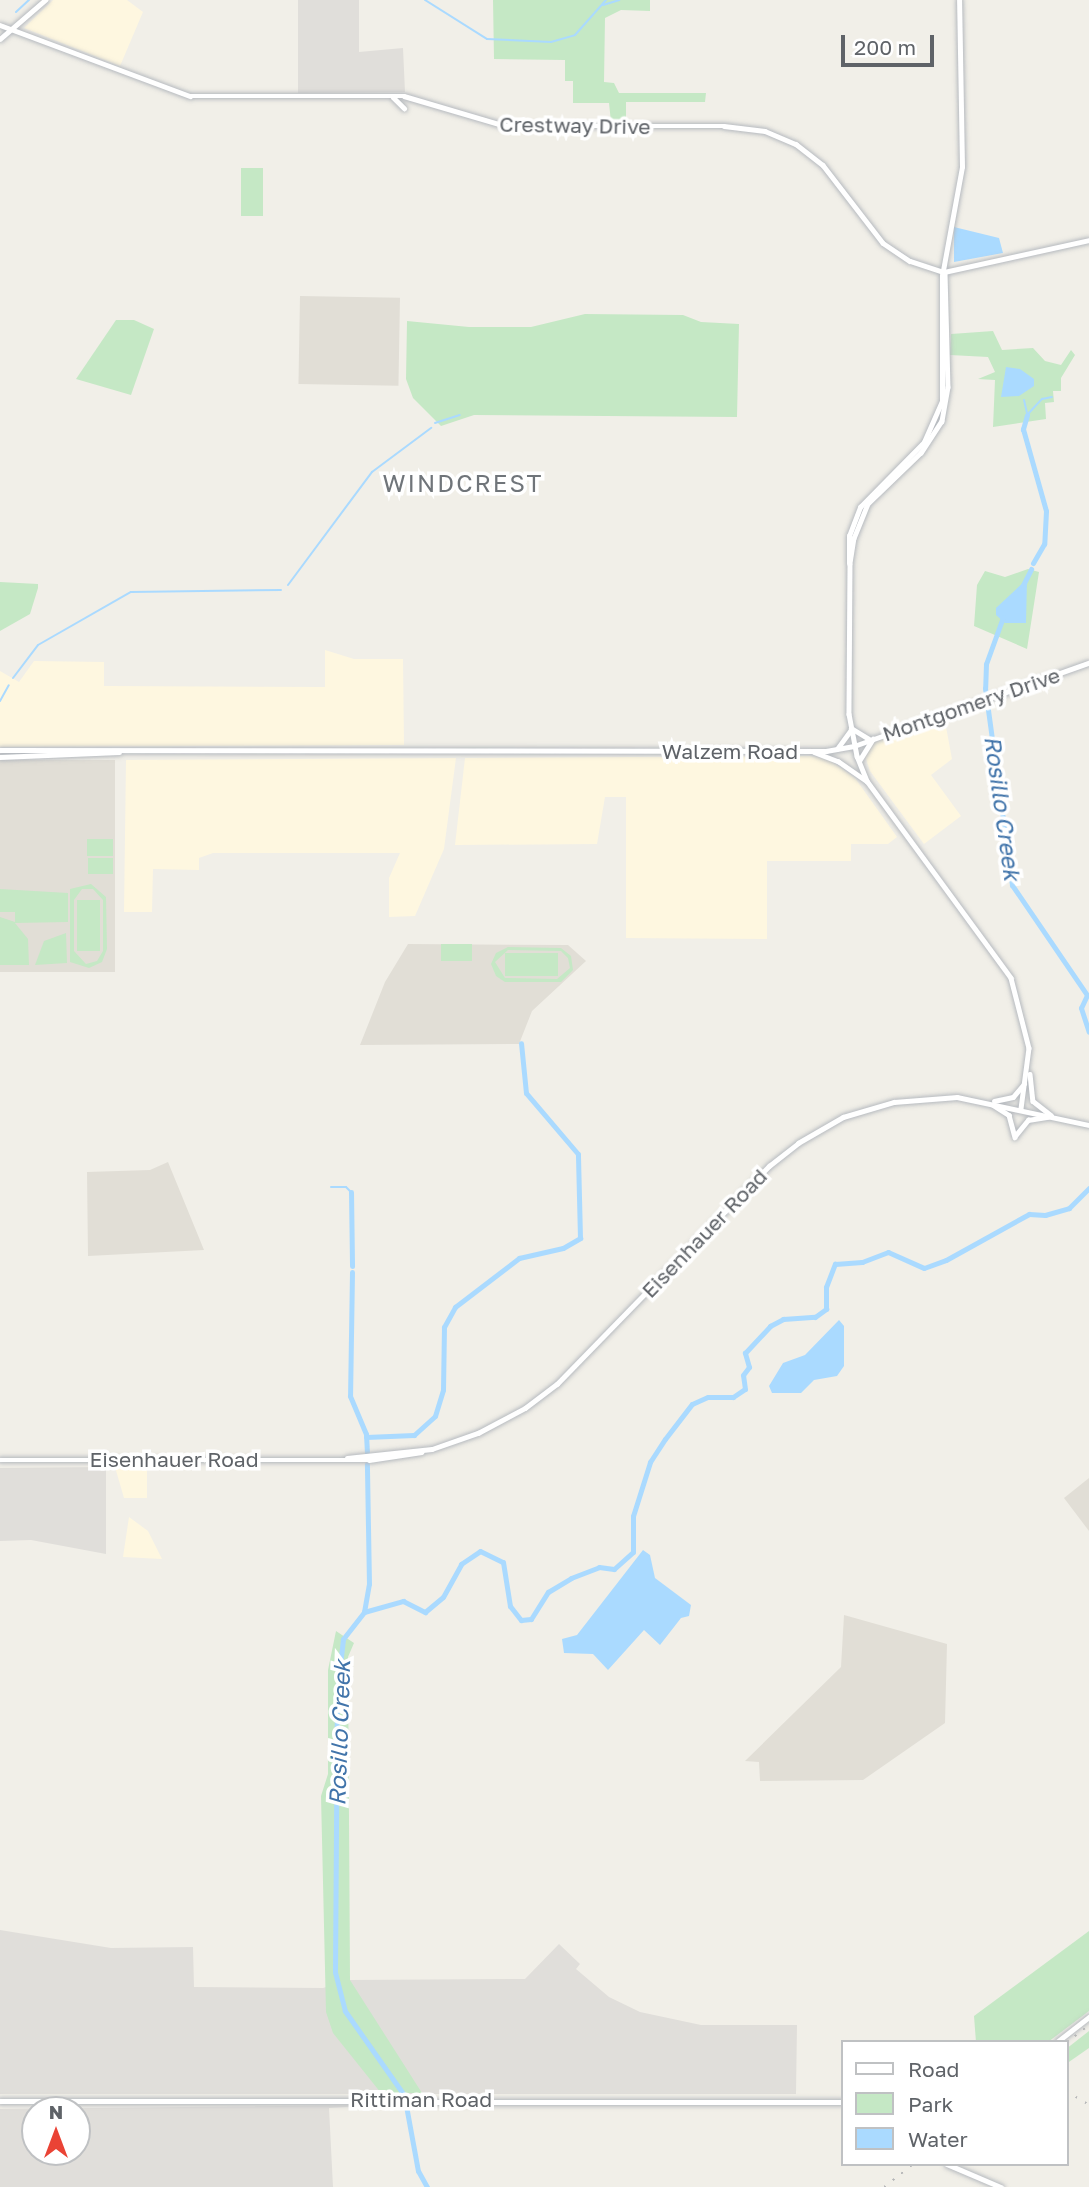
<!DOCTYPE html>
<style>
body{margin:0}
#map{position:relative;width:1089px;height:2187px;overflow:hidden;background:#f1efe8;font-family:"Golos Text",sans-serif}
div>[style]{position:absolute}
.commercial>*{inset:0;background:#fef7e0}
.industrial>*{inset:0;background:#e0deda}
.education>*{inset:0;background:#e1ded6;transform-origin:0 0}
.green>*{inset:0;background:#c5e8c5;transform-origin:0 0}
.water>*{inset:0;background:#aadaff}
.stream>*{height:2px;margin:-1px;padding:0 1px;transform-origin:1px;border-radius:1px;background:#aadaff}
.river>*{height:5px;margin:-2.5px;padding:0 2.5px;transform-origin:2.5px;border-radius:2.5px;background:#aadaff}
.roads{filter:drop-shadow(0 0 2px #b6babf) drop-shadow(0 0 2px #b6babf)}
.secondary>*{height:4.5px;margin:-2.25px;padding:0 2.25px;transform-origin:2.25px;border-radius:2.25px;background:#fff}
.rail>*{height:2px;margin-top:-1px;transform-origin:0;background:repeating-linear-gradient(90deg,#b6b7b8 0 2px,transparent 0 11px)}
span{translate:-50% -50%;white-space:nowrap;text-align:center;line-height:1.15;-webkit-text-stroke:7px #fff;paint-order:stroke}
.street-label{font-size:21px;color:#5f6368}
.water-label{font-size:23px;color:#4174aa;font-style:italic}
.quarter-label{font-size:24px;color:#70757a;letter-spacing:2px}
.legend{position:absolute;left:841px;top:2040px;width:228px;height:126px;box-sizing:border-box;background:#fff;border:2px solid #bfc1c3;margin:0;padding:9px 12px;list-style:none;font-size:21px;color:#5f6368}
.legend li{display:flex;align-items:center;gap:14px;height:35px}
.legend b{width:35px;border:2px solid #bfc1c3}
.north{position:absolute;left:21px;top:2096px;width:70px;height:70px;box-sizing:border-box;background:#fff;border:2px solid #bfc1c3;border-radius:50%;rotate:0deg;font-size:19px;font-weight:700;line-height:28px;text-align:center;color:#5f6368}
.north::after{content:'';display:block;margin:auto;width:24px;height:32px;background:#ea4335;clip-path:polygon(50% 0,100% 100%,50% 72%,0 100%)}
.scale{position:absolute;left:841px;top:35px;width:93px;height:32px;box-sizing:border-box;border:4px solid #5f6368;border-top:0;padding-left:9px;font-size:21px;line-height:24px;white-space:nowrap;color:#5f6368;-webkit-text-stroke:5px #fff;paint-order:stroke}
</style>
<div id="map">
<div class="commercial">
<i style="clip-path:polygon(53px 0,127px 0,143px 12px,120px 66px,24px 28px)"></i>
<i style="clip-path:polygon(325px 650px,354px 659px,403px 659px,404px 745px,0 747px,0 671px,19px 682px,34px 661px,104px 662px,104px 686px,325px 687px)"></i>
<i style="clip-path:polygon(944px 716px,952px 759px,931px 775px,961px 816px,924px 844px,870px 771px,865px 756px,872px 743px)"></i>
<i style="clip-path:polygon(810px 756px,828px 759px,855px 778px,897px 837px,888px 844px,851px 844px,851px 861px,767px 861px,767px 939px,626px 938px,626px 797px,605px 797px,597px 844px,455px 845px,465px 758px)"></i>
<i style="clip-path:polygon(456px 758px,444px 849px,415px 916px,389px 917px,389px 878px,400px 853px,213px 853px,199px 858px,199px 870px,153px 869px,152px 912px,124px 912px,126px 760px)"></i>
<i style="clip-path:polygon(115px 1467px,147px 1467px,147px 1498px,124px 1498px)"></i>
<i style="clip-path:polygon(129px 1517px,148px 1531px,162px 1559px,123px 1557px)"></i>
</div>
<div class="industrial">
<i style="clip-path:polygon(298px 0,359px 0,359px 52px,403px 48px,405px 92px,298px 93px)"></i>
<i style="clip-path:polygon(106px 1467px,106px 1554px,31px 1540px,0 1541px,0 1468px)"></i>
<i style="clip-path:polygon(0 1930px,111px 1948px,193px 1947px,194px 1987px,323px 1988px,350px 1980px,525px 1979px,559px 1944px,580px 1964px,576px 1969px,609px 1997px,640px 2012px,701px 2025px,797px 2025px,796px 2094px,0 2094px)"></i>
<i style="clip-path:polygon(evenodd,377px 2105px,329px 2108px,333px 2187px,0 2187px,0 2109px,377px 2105px,35px 2110px,77px 2110px,77px 2152px,35px 2152px,35px 2110px)"></i>
</div>
<div class="education">
<i style="left:300px;top:296px;width:100px;height:88px;rotate:1deg"></i>
<i style="left:115px;top:760px;width:212px;height:115px;rotate:90deg"></i>
<i style="clip-path:polygon(408px 944px,568px 945px,586px 961px,532px 1011px,519px 1044px,360px 1045px,385px 982px)"></i>
<i style="clip-path:polygon(168px 1162px,204px 1250px,88px 1256px,87px 1172px,150px 1170px)"></i>
<i style="clip-path:polygon(1089px 1478px,1089px 1531px,1064px 1498px)"></i>
<i style="clip-path:polygon(844px 1615px,947px 1644px,945px 1723px,863px 1780px,760px 1781px,759px 1762px,745px 1761px,841px 1667px)"></i>
</div>
<div class="green">
<i style="clip-path:polygon(493px 0,650px 0,650px 11px,621px 10px,605px 18px,604px 82px,614px 83px,619px 93px,706px 93px,705px 102px,626px 102px,626px 122px,611px 122px,609px 103px,573px 103px,573px 81px,565px 81px,565px 60px,494px 59px)"></i>
<i style="left:241px;top:168px;width:22px;height:48px"></i>
<i style="clip-path:polygon(585px 314px,683px 315px,701px 322px,739px 324px,737px 417px,474px 415px,441px 426px,413px 398px,406px 379px,407px 321px,469px 327px,531px 327px)"></i>
<i style="clip-path:polygon(116px 320px,134px 320px,154px 329px,131px 395px,76px 379px)"></i>
<i style="clip-path:polygon(993px 331px,1002px 350px,1033px 348px,1045px 361px,1061px 365px,1071px 350px,1075px 355px,1061px 378px,1061px 391px,1053px 391px,1054px 402px,1045px 403px,1046px 419px,993px 427px,995px 380px,978px 379px,995px 372px,988px 357px,950px 355px,951px 334px)"></i>
<i style="clip-path:polygon(1028px 569px,1039px 572px,1027px 649px,974px 626px,977px 585px,985px 571px,1005px 577px)"></i>
<i style="clip-path:polygon(0 582px,38px 584px,38px 588px,30px 614px,0 631px)"></i>
<i style="left:87px;top:839px;width:26px;height:17px"></i>
<i style="left:88px;top:858px;width:25px;height:16px"></i>
<i style="clip-path:polygon(evenodd,91px 884px,106px 897px,107px 949px,102px 962px,89px 968px,70px 962px,70px 889px,91px 884px,93px 889px,103px 900px,103px 951px,97px 961px,86px 964px,74px 951px,74px 900px,82px 889px,93px 889px)"></i>
<i style="clip-path:polygon(0 889px,68px 893px,68px 922px,15px 923px,28px 939px,29px 965px,0 965px,0 917px,15px 922px,15px 912px,0 912px)"></i>
<i style="left:77px;top:900px;width:23px;height:51px"></i>
<i style="clip-path:polygon(66px 933px,67px 963px,35px 965px,44px 941px)"></i>
<i style="left:441px;top:944px;width:31px;height:17px"></i>
<i style="clip-path:polygon(evenodd,508px 947px,561px 948px,571px 956px,573px 970px,561px 982px,505px 982px,496px 976px,491px 964px,496px 953px,508px 947px,508px 950px,561px 951px,568px 958px,570px 968px,557px 979px,505px 978px,495px 962px,508px 950px)"></i>
<i style="left:505px;top:953px;width:53px;height:23px"></i>
<i style="clip-path:polygon(336px 1631px,354px 1643px,348px 1657px,350px 1980px,422px 2093px,381px 2093px,333px 2033px,326px 2012px,321px 1796px,328px 1774px,328px 1670px)"></i>
<i style="clip-path:polygon(1089px 1931px,1089px 2011px,1048px 2042px,976px 2042px,974px 2016px)"></i>
<i style="clip-path:polygon(1089px 2031px,1089px 2048px,1066px 2064px,1066px 2049px)"></i>
</div>
<div class="water">
<i style="clip-path:polygon(954px 227px,999px 238px,1003px 253px,954px 262px)"></i>
<i style="clip-path:polygon(1006px 367px,1020px 369px,1034px 379px,1034px 386px,1019px 396px,1001px 397px)"></i>
<i style="clip-path:polygon(1027px 579px,1026px 623px,1005px 623px,996px 615px,996px 608px)"></i>
<i style="clip-path:polygon(839px 1320px,844px 1326px,844px 1366px,837px 1376px,814px 1380px,801px 1393px,772px 1393px,769px 1386px,783px 1363px,805px 1355px)"></i>
<i style="clip-path:polygon(643px 1550px,650px 1555px,655px 1578px,691px 1605px,689px 1616px,681px 1618px,660px 1645px,644px 1630px,608px 1670px,593px 1654px,564px 1653px,562px 1639px,577px 1635px)"></i>
</div>
<div class="stream">
<i style="left:425px;top:0;width:73px;rotate:32.2deg"></i>
<i style="left:487px;top:39px;width:64px;rotate:2.7deg"></i>
<i style="left:551px;top:42px;width:25px;rotate:-16deg"></i>
<i style="left:575px;top:35px;width:47px;rotate:-48.5deg"></i>
<i style="left:603px;top:5px;width:17px;rotate:-17deg"></i>
<i style="left:16px;top:12px;width:18px;rotate:-43deg"></i>
<i style="left:1024px;top:400px;width:13px;rotate:77deg"></i>
<i style="left:1027px;top:415px;width:22px;rotate:-47deg"></i>
<i style="left:1042px;top:399px;width:10px;rotate:-11deg"></i>
<i style="left:435px;top:423px;width:26px;rotate:-18deg"></i>
<i style="left:288px;top:585px;width:141px;rotate:-53.4deg"></i>
<i style="left:372px;top:472px;width:74px;rotate:-36.7deg"></i>
<i style="left:13px;top:678px;width:41px;rotate:-52.9deg"></i>
<i style="left:38px;top:645px;width:107px;rotate:-29.7deg"></i>
<i style="left:131px;top:592px;width:150px;rotate:-0.8deg"></i>
<i style="left:0;top:701px;width:18px;rotate:-61deg"></i>
<i style="left:331px;top:1187px;width:15px"></i>
<i style="left:346px;top:1187px;width:7px;rotate:45deg"></i>
</div>
<div class="river">
<i style="left:1027px;top:415px;width:15px;rotate:106deg"></i>
<i style="left:1023px;top:429px;width:85px;rotate:74.3deg"></i>
<i style="left:1046px;top:511px;width:33px;rotate:93deg"></i>
<i style="left:1044px;top:544px;width:22px;rotate:120deg"></i>
<i style="left:1023px;top:585px;width:18px;rotate:-63deg"></i>
<i style="left:1003px;top:617px;width:50px;rotate:109.9deg"></i>
<i style="left:986px;top:664px;width:24px;rotate:92deg"></i>
<i style="left:985px;top:688px;width:199px;rotate:82.2deg"></i>
<i style="left:1012px;top:885px;width:133px;rotate:55.7deg"></i>
<i style="left:1087px;top:995px;width:14px;rotate:115deg"></i>
<i style="left:1081px;top:1008px;width:25px;rotate:72deg"></i>
<i style="left:351px;top:1192px;width:74px;rotate:89.2deg"></i>
<i style="left:352px;top:1272px;width:124px;rotate:90.9deg"></i>
<i style="left:350px;top:1396px;width:41px;rotate:67.2deg"></i>
<i style="left:366px;top:1434px;width:19px;rotate:87deg"></i>
<i style="left:366px;top:1437px;width:48px;rotate:-2.4deg"></i>
<i style="left:414px;top:1435px;width:28px;rotate:-42deg"></i>
<i style="left:435px;top:1416px;width:27px;rotate:-73deg"></i>
<i style="left:443px;top:1390px;width:63px;rotate:-89.1deg"></i>
<i style="left:444px;top:1327px;width:23px;rotate:-61deg"></i>
<i style="left:455px;top:1307px;width:81px;rotate:-37.4deg"></i>
<i style="left:519px;top:1258px;width:45px;rotate:-12.8deg"></i>
<i style="left:563px;top:1248px;width:20px;rotate:-30deg"></i>
<i style="left:580px;top:1238px;width:84px;rotate:-91.4deg"></i>
<i style="left:578px;top:1154px;width:80px;rotate:-130.4deg"></i>
<i style="left:526px;top:1093px;width:50px;rotate:-95.7deg"></i>
<i style="left:364px;top:1612px;width:28px;rotate:-80deg"></i>
<i style="left:369px;top:1584px;width:120px;rotate:-91deg"></i>
<i style="left:427px;top:2187px;width:18px;rotate:-119deg"></i>
<i style="left:418px;top:2171px;width:77px;rotate:-100.4deg"></i>
<i style="left:404px;top:2095px;width:103px;rotate:-125.1deg"></i>
<i style="left:345px;top:2011px;width:40px;rotate:-104.4deg"></i>
<i style="left:335px;top:1972px;width:281px;rotate:-89.6deg"></i>
<i style="left:337px;top:1691px;width:52px;rotate:-83.4deg"></i>
<i style="left:343px;top:1639px;width:34px;rotate:-52deg"></i>
<i style="left:364px;top:1612px;width:41px;rotate:-15.8deg"></i>
<i style="left:403px;top:1601px;width:25px;rotate:27deg"></i>
<i style="left:425px;top:1612px;width:23px;rotate:-40deg"></i>
<i style="left:443px;top:1597px;width:38px;rotate:-61deg"></i>
<i style="left:461px;top:1564px;width:23px;rotate:-34deg"></i>
<i style="left:480px;top:1551px;width:25px;rotate:26deg"></i>
<i style="left:503px;top:1562px;width:45px;rotate:81deg"></i>
<i style="left:510px;top:1606px;width:18px;rotate:52deg"></i>
<i style="left:521px;top:1620px;width:10px;rotate:-6deg"></i>
<i style="left:531px;top:1619px;width:32px;rotate:-58deg"></i>
<i style="left:548px;top:1592px;width:27px;rotate:-31deg"></i>
<i style="left:571px;top:1578px;width:30px;rotate:-21deg"></i>
<i style="left:599px;top:1567px;width:15px;rotate:8deg"></i>
<i style="left:614px;top:1569px;width:25px;rotate:-42deg"></i>
<i style="left:633px;top:1552px;width:36px;rotate:-90deg"></i>
<i style="left:633px;top:1516px;width:57px;rotate:-72.5deg"></i>
<i style="left:650px;top:1462px;width:27px;rotate:-57deg"></i>
<i style="left:665px;top:1439px;width:44px;rotate:-52.4deg"></i>
<i style="left:692px;top:1404px;width:17px;rotate:-24deg"></i>
<i style="left:708px;top:1397px;width:25px"></i>
<i style="left:733px;top:1397px;width:14px;rotate:-34deg"></i>
<i style="left:745px;top:1389px;width:14px;rotate:-98deg"></i>
<i style="left:743px;top:1375px;width:10px;rotate:-53deg"></i>
<i style="left:749px;top:1367px;width:15px;rotate:-106deg"></i>
<i style="left:745px;top:1353px;width:37px;rotate:-47deg"></i>
<i style="left:770px;top:1326px;width:15px;rotate:-28deg"></i>
<i style="left:783px;top:1319px;width:32px;rotate:-4deg"></i>
<i style="left:815px;top:1317px;width:14px;rotate:-36deg"></i>
<i style="left:826px;top:1309px;width:22px;rotate:-90deg"></i>
<i style="left:826px;top:1287px;width:25px;rotate:-69deg"></i>
<i style="left:835px;top:1264px;width:27px;rotate:-4deg"></i>
<i style="left:862px;top:1262px;width:28px;rotate:-21deg"></i>
<i style="left:888px;top:1252px;width:39px;rotate:24deg"></i>
<i style="left:924px;top:1268px;width:23px;rotate:-20deg"></i>
<i style="left:946px;top:1260px;width:95px;rotate:-29deg"></i>
<i style="left:1029px;top:1214px;width:16px;rotate:4deg"></i>
<i style="left:1045px;top:1215px;width:25px;rotate:-16deg"></i>
<i style="left:1069px;top:1208px;width:28px;rotate:-45deg"></i>
</div>
<div class="roads">
<div class="secondary">
<i style="left:0;top:25px;width:203px;rotate:20.5deg"></i>
<i style="left:190px;top:96px;width:214px"></i>
<i style="left:404px;top:96px;width:106px;rotate:16.4deg"></i>
<i style="left:506px;top:126px;width:218px"></i>
<i style="left:724px;top:126px;width:41px;rotate:7deg"></i>
<i style="left:765px;top:131px;width:34px;rotate:23deg"></i>
<i style="left:796px;top:144px;width:34px;rotate:38deg"></i>
<i style="left:823px;top:165px;width:98px;rotate:52.4deg"></i>
<i style="left:883px;top:243px;width:32px;rotate:34deg"></i>
<i style="left:910px;top:261px;width:36px;rotate:18deg"></i>
<i style="left:944px;top:272px;width:148px;rotate:-12.4deg"></i>
<i style="left:0;top:39px;width:60px;rotate:-40.9deg"></i>
<i style="left:393px;top:97px;width:16px;rotate:45deg"></i>
<i style="left:945px;top:273px;width:114px;rotate:88.5deg"></i>
<i style="left:948px;top:387px;width:35px;rotate:100deg"></i>
<i style="left:942px;top:421px;width:38px;rotate:123deg"></i>
<i style="left:921px;top:453px;width:74px;rotate:136.1deg"></i>
<i style="left:868px;top:504px;width:37px;rotate:112deg"></i>
<i style="left:854px;top:538px;width:26px;rotate:99deg"></i>
<i style="left:850px;top:564px;width:150px;rotate:90.4deg"></i>
<i style="left:849px;top:714px;width:43px;rotate:79.2deg"></i>
<i style="left:857px;top:756px;width:27px;rotate:68deg"></i>
<i style="left:867px;top:781px;width:244px;rotate:53.8deg"></i>
<i style="left:1011px;top:978px;width:72px;rotate:75.6deg"></i>
<i style="left:1029px;top:1048px;width:62px;rotate:97.5deg"></i>
<i style="left:849px;top:563px;width:27px;rotate:-90deg"></i>
<i style="left:849px;top:536px;width:31px;rotate:-69deg"></i>
<i style="left:860px;top:507px;width:91px;rotate:-45.4deg"></i>
<i style="left:924px;top:442px;width:45px;rotate:-66.3deg"></i>
<i style="left:942px;top:401px;width:125px;rotate:-90deg"></i>
<i style="left:942px;top:276px;width:111px;rotate:-79.6deg"></i>
<i style="left:962px;top:167px;width:167px;rotate:-91deg"></i>
<i style="left:851px;top:728px;width:21px;rotate:31deg"></i>
<i style="left:837px;top:749px;width:22px;rotate:-54deg"></i>
<i style="left:0;top:750px;width:826px;rotate:0.07deg"></i>
<i style="left:826px;top:751px;width:28px;rotate:-10deg"></i>
<i style="left:854px;top:746px;width:249px;rotate:-19.5deg"></i>
<i style="left:814px;top:752px;width:26px;rotate:21deg"></i>
<i style="left:838px;top:761px;width:35px;rotate:35deg"></i>
<i style="left:0;top:757px;width:119px;rotate:-2.4deg"></i>
<i style="left:859px;top:761px;width:26px;rotate:-58deg"></i>
<i style="left:1030px;top:1074px;width:27px;rotate:84deg"></i>
<i style="left:1033px;top:1101px;width:23px;rotate:38deg"></i>
<i style="left:994px;top:1101px;width:19px;rotate:-12deg"></i>
<i style="left:1013px;top:1097px;width:17px;rotate:-50deg"></i>
<i style="left:993px;top:1105px;width:19px;rotate:32deg"></i>
<i style="left:1009px;top:1115px;width:23px;rotate:75deg"></i>
<i style="left:1015px;top:1136px;width:21px;rotate:-51deg"></i>
<i style="left:1028px;top:1120px;width:20px;rotate:-9deg"></i>
<i style="left:347px;top:1458px;width:85px;rotate:-6deg"></i>
<i style="left:432px;top:1449px;width:49px;rotate:-19.2deg"></i>
<i style="left:478px;top:1433px;width:53px;rotate:-28deg"></i>
<i style="left:525px;top:1408px;width:40px;rotate:-37deg"></i>
<i style="left:557px;top:1384px;width:304px;rotate:-45.8deg"></i>
<i style="left:769px;top:1166px;width:37px;rotate:-38deg"></i>
<i style="left:798px;top:1143px;width:52px;rotate:-30deg"></i>
<i style="left:843px;top:1117px;width:53px;rotate:-16.4deg"></i>
<i style="left:894px;top:1102px;width:63px;rotate:-4.5deg"></i>
<i style="left:957px;top:1097px;width:135px;rotate:12deg"></i>
<i style="left:0;top:1460px;width:369px"></i>
<i style="left:369px;top:1460px;width:53px;rotate:-8.7deg"></i>
<i style="left:1057px;top:2042px;width:41px;rotate:-38deg"></i>
<i style="left:0;top:2101px;width:842px;rotate:0.07deg"></i>
<i style="left:947px;top:2164px;width:59px;rotate:23.1deg"></i>
</div>
</div>
<div class="rail">
<i style="left:1066px;top:2043px;width:29px;rotate:-38deg"></i>
<i style="left:1066px;top:2091px;width:27px;rotate:31deg"></i>
<i style="left:884px;top:2187px;width:37px;rotate:-38deg"></i>
</div>
<div class="street-label">
<span style="left:575px;top:125px;rotate:1deg">Crestway Drive</span>
<span style="left:971px;top:704px;rotate:-19deg">Montgomery Drive</span>
<span style="left:730px;top:751px">Walzem Road</span>
<span style="left:704px;top:1233px;rotate:-46deg">Eisenhauer Road</span>
<span style="left:174px;top:1459px">Eisenhauer Road</span>
<span style="left:421px;top:2099px">Rittiman Road</span>
</div>
<div class="water-label">
<span style="left:1003px;top:808px;rotate:82deg">Rosillo Creek</span>
<span style="left:339px;top:1733px;rotate:-88deg">Rosillo Creek</span>
</div>
<div class="quarter-label">
<span style="left:463px;top:483px">WINDCREST</span>
</div>
<ul class="legend">
<li><b style="height:9px;background:#fff"></b>Road</li>
<li><b style="height:19px;background:#c5e8c5"></b>Park</li>
<li><b style="height:19px;background:#aadaff"></b>Water</li>
</ul>
<div class="north">N</div>
<div class="scale">200 m</div>
</div>
